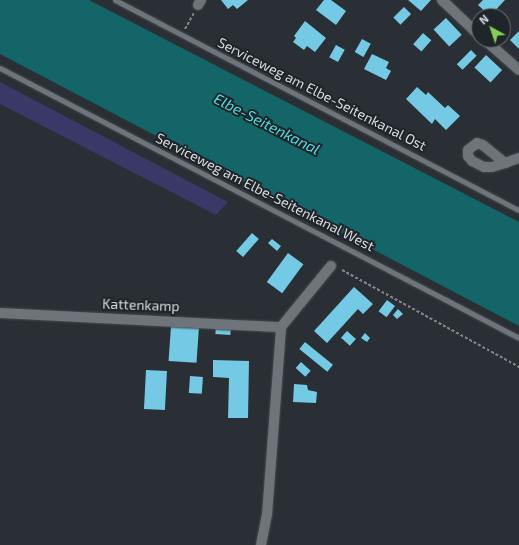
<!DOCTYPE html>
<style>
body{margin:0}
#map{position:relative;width:519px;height:545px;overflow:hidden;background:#292f34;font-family:"Exo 2",sans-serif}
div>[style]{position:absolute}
.green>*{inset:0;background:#3a3867}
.water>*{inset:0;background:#136568}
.building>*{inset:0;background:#74cae4;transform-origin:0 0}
.path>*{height:2px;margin-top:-1px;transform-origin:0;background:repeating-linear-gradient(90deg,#808589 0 3px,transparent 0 5px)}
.roads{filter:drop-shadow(0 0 1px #454a4e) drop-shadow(0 0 1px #454a4e)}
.lane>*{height:5px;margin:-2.5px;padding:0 2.5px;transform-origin:2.5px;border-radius:2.5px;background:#6d747a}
.street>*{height:10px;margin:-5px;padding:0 5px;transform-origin:5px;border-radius:5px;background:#6d747a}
span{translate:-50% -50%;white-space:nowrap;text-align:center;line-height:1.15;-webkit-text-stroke:4px #1f252a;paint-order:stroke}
.street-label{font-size:14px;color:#d9dde0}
.water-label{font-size:15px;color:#4edfe4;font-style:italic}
.north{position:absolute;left:471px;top:8px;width:40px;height:40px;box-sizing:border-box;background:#1f252a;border:1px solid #696f73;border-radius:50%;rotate:320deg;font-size:11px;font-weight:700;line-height:16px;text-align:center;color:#d9dde0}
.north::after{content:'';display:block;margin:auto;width:14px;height:18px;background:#81d050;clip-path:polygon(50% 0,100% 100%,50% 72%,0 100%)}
</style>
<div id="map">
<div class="green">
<i style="clip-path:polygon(0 82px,228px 202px,216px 215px,0 104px)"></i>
</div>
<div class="water">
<i style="clip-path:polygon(0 0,89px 0,519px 222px,519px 326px,0 54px)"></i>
</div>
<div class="building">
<i style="clip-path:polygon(221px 0,248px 0,237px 9px,233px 5px,228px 9px)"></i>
<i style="clip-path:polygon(324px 0,331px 0,346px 11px,336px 25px,316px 10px)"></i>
<i style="clip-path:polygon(408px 0,431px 0,421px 11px)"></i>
<i style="clip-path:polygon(483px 0,505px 0,490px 16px,478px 5px)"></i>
<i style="left:404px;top:7px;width:10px;height:15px;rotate:45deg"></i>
<i style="left:446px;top:18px;width:23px;height:17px;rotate:47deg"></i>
<i style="clip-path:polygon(305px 21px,326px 38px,315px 52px,307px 46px,304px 50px,293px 42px,296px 38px,294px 36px)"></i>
<i style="clip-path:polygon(519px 31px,519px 49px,510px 40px)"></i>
<i style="left:423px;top:33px;width:11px;height:15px;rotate:41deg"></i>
<i style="left:362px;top:39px;width:10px;height:15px;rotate:29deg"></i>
<i style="left:336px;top:45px;width:10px;height:14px;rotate:29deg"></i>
<i style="left:471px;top:50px;width:8px;height:20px;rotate:45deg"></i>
<i style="clip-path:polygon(372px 54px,389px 62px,386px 68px,391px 71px,386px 80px,364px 69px)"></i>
<i style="left:486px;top:55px;width:22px;height:17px;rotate:43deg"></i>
<i style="clip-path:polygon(417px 87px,426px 95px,428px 92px,445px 108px,448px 105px,460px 116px,446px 130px,435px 119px,432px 124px,406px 99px)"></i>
<i style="left:252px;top:233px;width:9px;height:24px;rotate:41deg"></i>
<i style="clip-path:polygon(272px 239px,281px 246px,277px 251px,268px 243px)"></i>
<i style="left:288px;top:253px;width:19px;height:36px;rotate:36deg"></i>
<i style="clip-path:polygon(354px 287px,373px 304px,363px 314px,358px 309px,327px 343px,314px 331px)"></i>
<i style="left:387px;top:300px;width:10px;height:14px;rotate:37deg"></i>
<i style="clip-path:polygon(398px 309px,403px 314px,397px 319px,393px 315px)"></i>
<i style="left:216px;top:325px;width:15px;height:9px;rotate:4deg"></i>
<i style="left:171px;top:326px;width:28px;height:35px;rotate:4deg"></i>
<i style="left:347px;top:331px;width:12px;height:9px;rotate:42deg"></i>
<i style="clip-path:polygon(365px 333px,370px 338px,367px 342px,361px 338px)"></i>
<i style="left:305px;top:342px;width:36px;height:9px;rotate:39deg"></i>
<i style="clip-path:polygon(213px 360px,249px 361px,248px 418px,228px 418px,229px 378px,213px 377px)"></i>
<i style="left:301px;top:362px;width:13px;height:8px;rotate:42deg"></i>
<i style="left:146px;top:370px;width:21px;height:39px;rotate:3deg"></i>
<i style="left:190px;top:376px;width:13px;height:17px;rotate:4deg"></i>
<i style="clip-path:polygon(294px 384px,307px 385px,308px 390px,317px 392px,316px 403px,293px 402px)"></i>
</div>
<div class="path">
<i style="left:185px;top:29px;width:18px;rotate:-61deg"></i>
<i style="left:342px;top:270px;width:202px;rotate:28.7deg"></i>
</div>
<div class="roads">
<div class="lane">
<i style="left:115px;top:0;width:455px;rotate:27.5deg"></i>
<i style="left:0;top:68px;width:585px;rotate:27.48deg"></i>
</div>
<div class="street">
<i style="left:442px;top:0;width:51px;rotate:43.4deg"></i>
<i style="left:198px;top:5px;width:6px;rotate:-59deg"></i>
<i style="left:485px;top:40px;width:45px;rotate:41.4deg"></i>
<i style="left:505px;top:163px;width:28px;rotate:-141deg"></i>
<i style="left:483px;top:145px;width:6px;rotate:-162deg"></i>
<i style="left:477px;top:143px;width:11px;rotate:142deg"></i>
<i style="left:468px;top:150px;width:6px;rotate:90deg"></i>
<i style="left:468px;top:156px;width:6px;rotate:51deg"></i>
<i style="left:472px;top:161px;width:13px;rotate:27deg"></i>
<i style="left:484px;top:167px;width:8px"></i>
<i style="left:492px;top:167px;width:14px;rotate:-17deg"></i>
<i style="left:505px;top:163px;width:15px;rotate:-20deg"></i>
<i style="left:0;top:313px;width:281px;rotate:2.9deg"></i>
<i style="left:261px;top:545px;width:31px;rotate:-79deg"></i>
<i style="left:267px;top:515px;width:189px;rotate:-85.7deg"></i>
<i style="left:281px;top:327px;width:79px;rotate:-50.7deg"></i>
</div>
</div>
<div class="street-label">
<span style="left:322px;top:94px;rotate:27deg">Serviceweg am Elbe-Seitenkanal Ost</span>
<span style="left:265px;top:192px;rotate:27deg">Serviceweg am Elbe-Seitenkanal West</span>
<span style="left:141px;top:305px;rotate:2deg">Kattenkamp</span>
</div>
<div class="water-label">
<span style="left:267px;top:124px;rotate:27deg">Elbe-Seitenkanal</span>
</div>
<div class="north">N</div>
</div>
